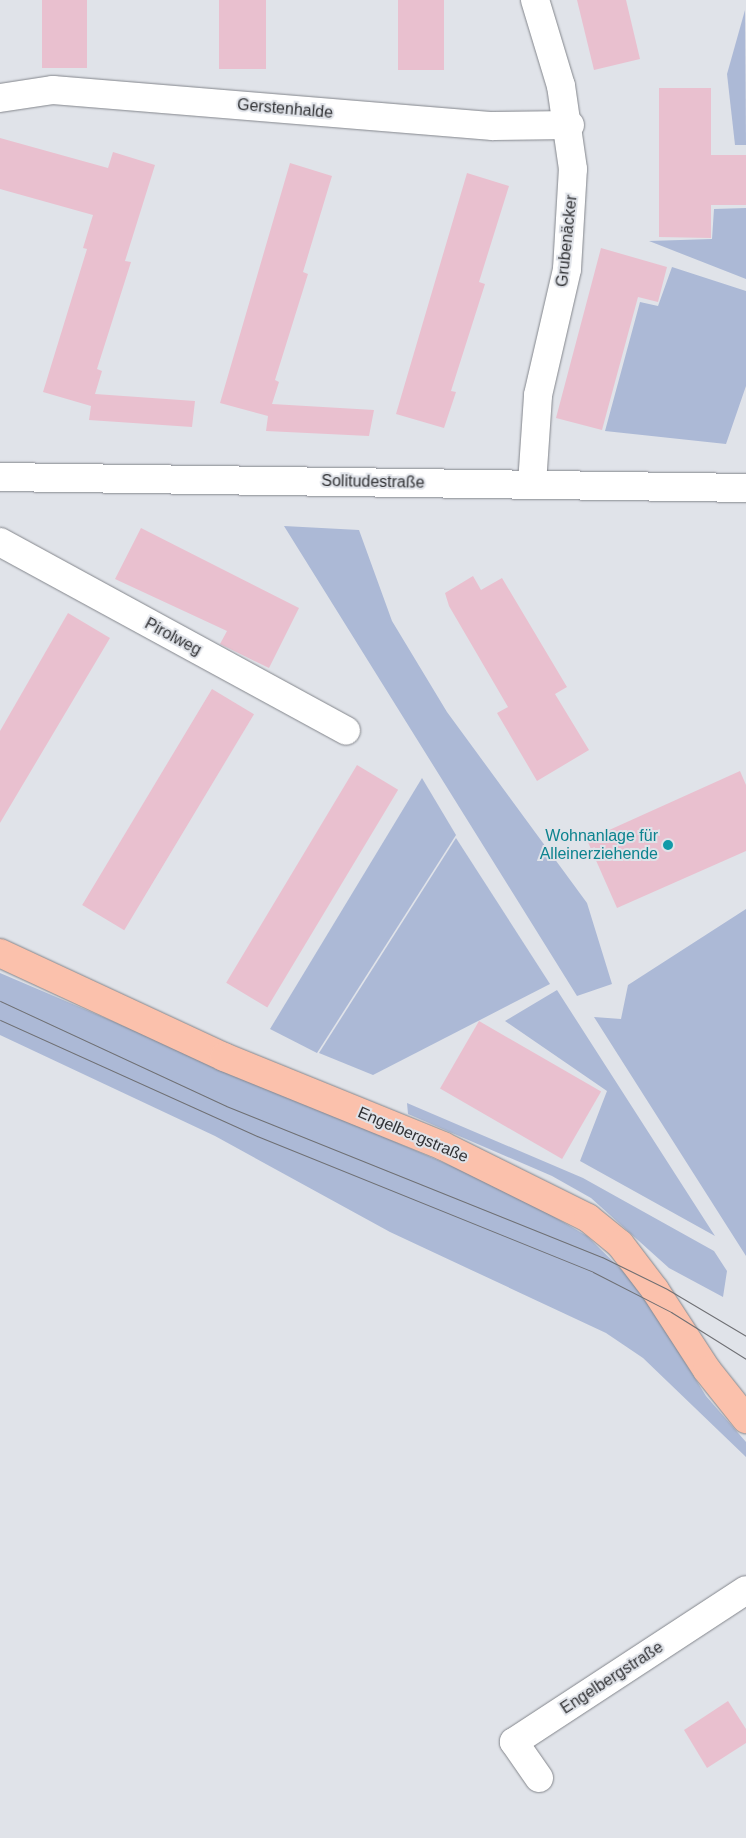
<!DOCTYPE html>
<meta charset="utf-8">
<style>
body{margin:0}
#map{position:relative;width:746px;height:1838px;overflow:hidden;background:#e0e3e9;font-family:Helvetica,sans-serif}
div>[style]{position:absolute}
.green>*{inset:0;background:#acb9d6}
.building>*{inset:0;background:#e9c0cf;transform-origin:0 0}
.roads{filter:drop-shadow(0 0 1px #83868c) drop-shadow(0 0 1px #83868c)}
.minor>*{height:28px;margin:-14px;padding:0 14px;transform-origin:14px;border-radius:14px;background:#fff}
.major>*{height:28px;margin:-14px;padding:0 14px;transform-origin:14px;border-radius:14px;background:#fbc1ac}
.tram>*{height:1px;margin:-0.5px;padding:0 0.5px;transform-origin:0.5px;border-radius:0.5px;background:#6e6f73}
.dots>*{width:14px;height:14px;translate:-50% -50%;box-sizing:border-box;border:2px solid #e0e3e9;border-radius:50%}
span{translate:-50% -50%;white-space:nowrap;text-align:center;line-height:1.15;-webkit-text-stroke:4px #e0e3e9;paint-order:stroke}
.street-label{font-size:16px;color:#313235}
.culture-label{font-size:16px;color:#0d838f}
.right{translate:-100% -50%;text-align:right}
</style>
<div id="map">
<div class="green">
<i style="clip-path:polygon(745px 10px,746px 145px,735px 145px,727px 74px)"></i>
<i style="clip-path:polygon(746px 208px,746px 279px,649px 241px,712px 239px,714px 209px)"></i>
<i style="clip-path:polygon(672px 267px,746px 291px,746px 386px,726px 444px,605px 431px,640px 302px,658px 306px)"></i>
<i style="clip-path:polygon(284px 526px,359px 530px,392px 621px,447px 712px,587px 903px,612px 984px,577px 996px)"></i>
<i style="clip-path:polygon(422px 778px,456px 835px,317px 1053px,270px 1029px)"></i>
<i style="clip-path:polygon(456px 838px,550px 984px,373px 1075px,319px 1053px)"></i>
<i style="clip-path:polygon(746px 909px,746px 1256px,594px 1017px,621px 1019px,628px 985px)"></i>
<i style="clip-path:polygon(0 973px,510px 1191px,587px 1236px,637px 1285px,706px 1396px,746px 1442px,746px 1457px,643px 1358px,606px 1333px,390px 1232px,215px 1136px,0 1035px)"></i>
<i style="clip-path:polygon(557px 990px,715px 1236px,580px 1161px,607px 1091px,505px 1021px)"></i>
<i style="clip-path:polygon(407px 1103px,583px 1178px,714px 1251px,727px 1271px,723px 1297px,669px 1268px,591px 1198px,552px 1176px,408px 1114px)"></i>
</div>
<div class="building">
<i style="left:42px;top:0;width:45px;height:68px"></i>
<i style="left:219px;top:0;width:47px;height:69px"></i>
<i style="left:398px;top:0;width:46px;height:70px"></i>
<i style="clip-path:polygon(577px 0,626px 0,640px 59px,594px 70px)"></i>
<i style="clip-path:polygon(659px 88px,711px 88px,711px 155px,746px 155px,746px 205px,711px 205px,711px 238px,659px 237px)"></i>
<i style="clip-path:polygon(0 138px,108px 168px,113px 152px,155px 165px,125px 261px,131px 262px,97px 369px,102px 371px,95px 394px,195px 401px,192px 427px,89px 420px,91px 406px,43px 392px,87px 249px,83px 248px,93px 215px,0 189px)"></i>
<i style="clip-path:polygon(290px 163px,332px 176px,303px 272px,308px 274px,275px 380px,279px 382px,272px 404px,374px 410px,369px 436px,266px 431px,268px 416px,220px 403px)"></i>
<i style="clip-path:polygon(467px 173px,509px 186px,479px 282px,485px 284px,451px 391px,456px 392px,444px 428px,396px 414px)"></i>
<i style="clip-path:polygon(601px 248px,667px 267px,658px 302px,638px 297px,602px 430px,556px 418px)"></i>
<i style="clip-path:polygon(141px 528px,299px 608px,269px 668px,220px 644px,227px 631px,115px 579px)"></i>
<i style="clip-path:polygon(473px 576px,481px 590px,502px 578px,567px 687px,555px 694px,589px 750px,537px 781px,497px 713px,508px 707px,449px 606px,445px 593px)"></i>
<i style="clip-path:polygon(68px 613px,110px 638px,0 823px,0 731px)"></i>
<i style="left:212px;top:689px;width:49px;height:252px;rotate:31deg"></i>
<i style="left:357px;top:765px;width:48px;height:254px;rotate:31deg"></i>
<i style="clip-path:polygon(740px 771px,746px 785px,746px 851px,617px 908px,587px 840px)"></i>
<i style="left:479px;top:1021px;width:141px;height:78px;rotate:30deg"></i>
<i style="clip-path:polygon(728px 1701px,746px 1729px,746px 1743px,707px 1768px,684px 1730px)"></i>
</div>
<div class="roads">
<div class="minor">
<i style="left:0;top:98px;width:54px;rotate:-8.6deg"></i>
<i style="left:53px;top:90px;width:441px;rotate:4.7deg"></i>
<i style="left:493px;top:126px;width:77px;rotate:-0.7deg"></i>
<i style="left:0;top:477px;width:746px;rotate:0.84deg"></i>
<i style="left:532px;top:484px;width:89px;rotate:-86.1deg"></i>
<i style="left:538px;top:395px;width:129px;rotate:-77deg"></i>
<i style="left:567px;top:269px;width:100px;rotate:-86.6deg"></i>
<i style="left:573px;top:169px;width:84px;rotate:-98.2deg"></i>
<i style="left:561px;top:86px;width:90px;rotate:-106.8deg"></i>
<i style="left:0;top:542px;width:394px;rotate:28.6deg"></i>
<i style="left:539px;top:1778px;width:44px;rotate:-124.8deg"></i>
<i style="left:514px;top:1742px;width:277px;rotate:-33.2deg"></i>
</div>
<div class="major">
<i style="left:0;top:953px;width:247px;rotate:24.9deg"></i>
<i style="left:224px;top:1057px;width:236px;rotate:22.1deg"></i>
<i style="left:443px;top:1146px;width:162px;rotate:26.4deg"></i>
<i style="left:588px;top:1218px;width:41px;rotate:39.1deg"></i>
<i style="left:620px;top:1244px;width:58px;rotate:52.7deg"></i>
<i style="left:655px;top:1290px;width:95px;rotate:57deg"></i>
<i style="left:707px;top:1370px;width:63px;rotate:51.5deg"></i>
</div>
</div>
<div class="tram">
<i style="left:0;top:1001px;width:249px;rotate:24.9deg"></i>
<i style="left:226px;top:1106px;width:405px;rotate:21.9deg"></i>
<i style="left:602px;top:1257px;width:72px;rotate:26.2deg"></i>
<i style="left:667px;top:1289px;width:92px;rotate:30.7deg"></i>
<i style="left:0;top:1020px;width:282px;rotate:24.3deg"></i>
<i style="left:257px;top:1136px;width:362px;rotate:22deg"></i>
<i style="left:593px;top:1272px;width:88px;rotate:27.1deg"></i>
<i style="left:671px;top:1312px;width:89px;rotate:32.1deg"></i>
</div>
<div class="dots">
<i style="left:668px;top:845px;background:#0f9aa8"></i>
</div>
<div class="street-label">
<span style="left:285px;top:109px;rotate:5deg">Gerstenhalde</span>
<span style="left:567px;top:241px;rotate:-84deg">Grubenäcker</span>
<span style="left:373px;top:482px;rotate:1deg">Solitudestraße</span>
<span style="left:173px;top:637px;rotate:28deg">Pirolweg</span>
<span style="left:413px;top:1135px;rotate:23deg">Engelbergstraße</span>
<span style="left:612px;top:1678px;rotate:-33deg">Engelbergstraße</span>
</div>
<div class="culture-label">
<span class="right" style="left:658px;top:845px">Wohnanlage für<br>Alleinerziehende</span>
</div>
</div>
